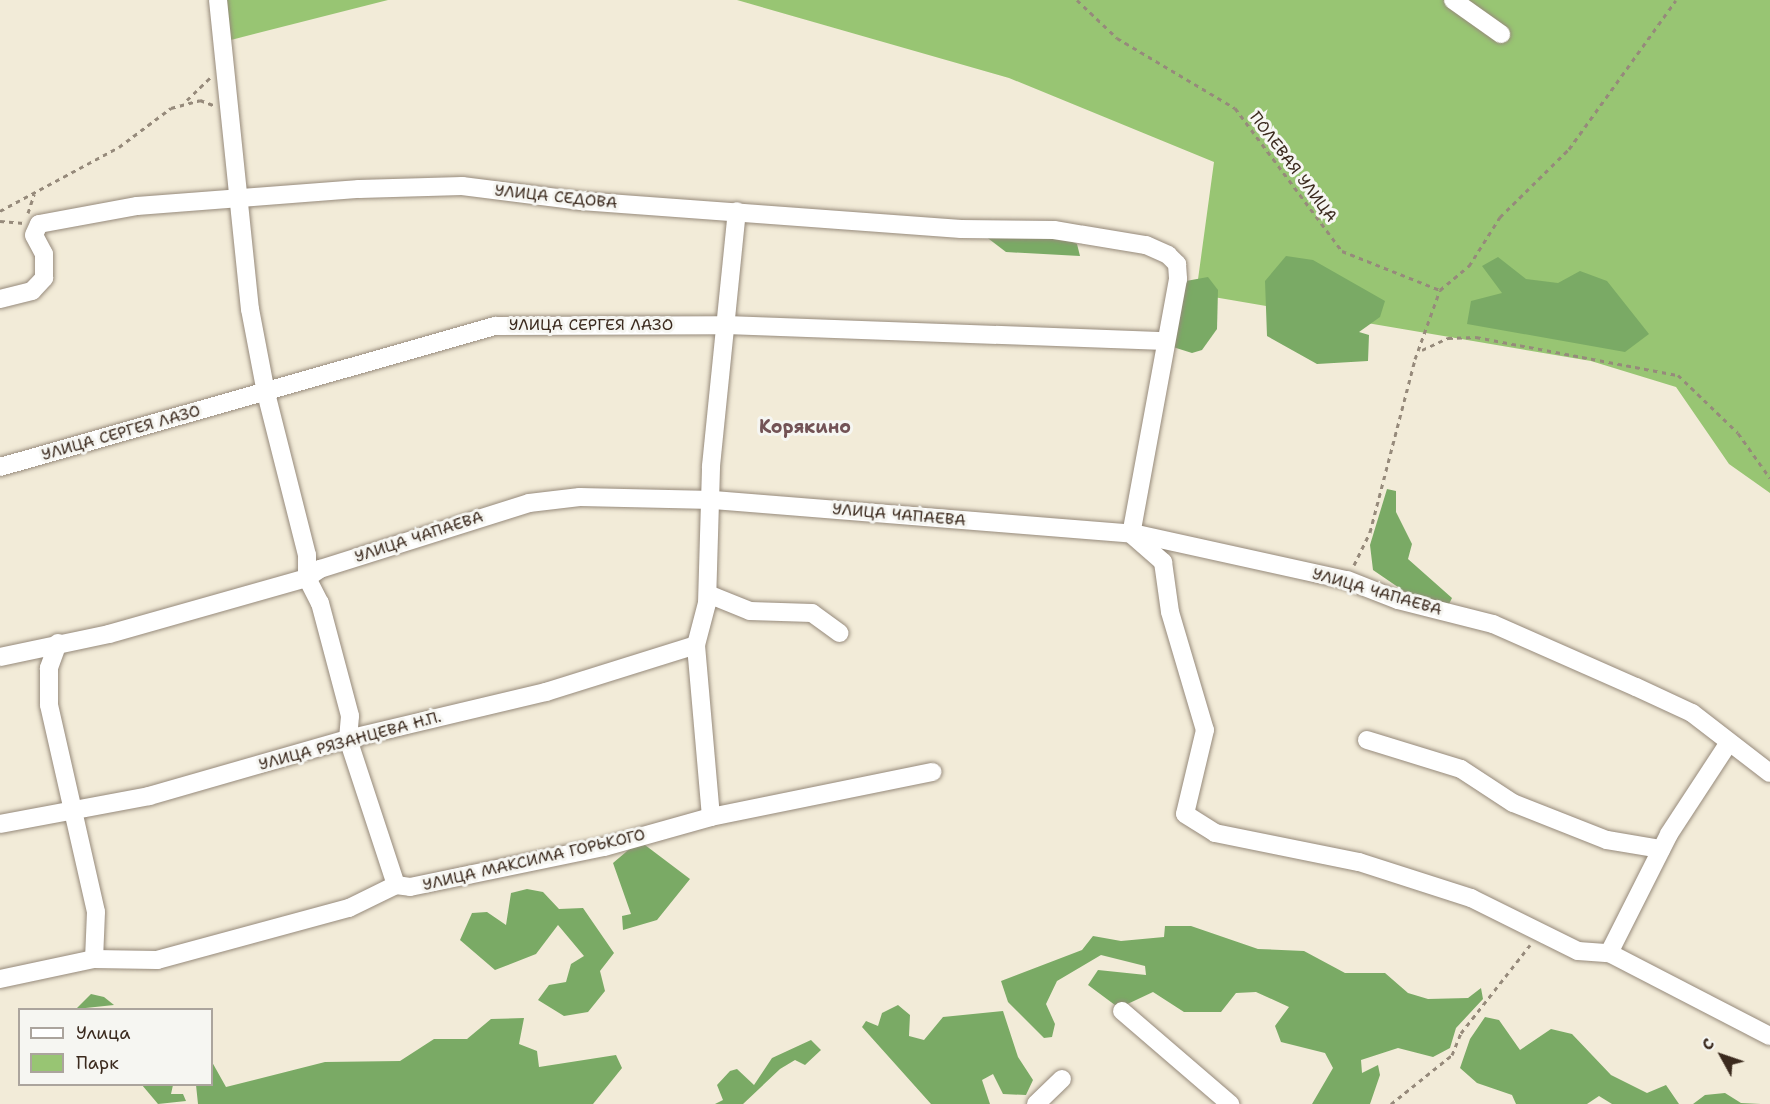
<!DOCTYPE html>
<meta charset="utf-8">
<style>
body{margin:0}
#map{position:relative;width:1770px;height:1104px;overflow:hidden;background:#f2ebd8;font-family:"Shantell Sans",sans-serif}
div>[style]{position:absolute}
.green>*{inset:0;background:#98c573}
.forest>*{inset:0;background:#7aaa65}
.path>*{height:3px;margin-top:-1.5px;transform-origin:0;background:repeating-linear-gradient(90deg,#968a7b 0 4.5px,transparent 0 9px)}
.roads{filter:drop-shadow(0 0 2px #968a7b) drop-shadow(0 0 2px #968a7b)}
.minor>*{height:18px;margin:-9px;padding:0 9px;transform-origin:9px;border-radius:9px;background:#fff}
span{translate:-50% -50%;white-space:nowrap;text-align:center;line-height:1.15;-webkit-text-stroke:6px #f6f6f2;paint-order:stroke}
.street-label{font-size:16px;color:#3b2a1e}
.neighbourhood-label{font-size:18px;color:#735356;font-weight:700}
.legend{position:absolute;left:18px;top:1008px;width:195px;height:78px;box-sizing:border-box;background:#f6f6f2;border:2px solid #aba49d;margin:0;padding:8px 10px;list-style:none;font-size:18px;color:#3b2a1e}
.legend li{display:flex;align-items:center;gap:12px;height:30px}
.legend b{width:30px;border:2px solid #aba49d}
.north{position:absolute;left:1692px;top:1026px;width:60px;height:60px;-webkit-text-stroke:4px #f6f6f2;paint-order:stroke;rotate:310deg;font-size:16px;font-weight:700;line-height:24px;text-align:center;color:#3b2a1e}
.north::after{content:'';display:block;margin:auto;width:21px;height:27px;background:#3b2a1e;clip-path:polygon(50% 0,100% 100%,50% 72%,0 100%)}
</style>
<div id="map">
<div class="green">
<i style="clip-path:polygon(225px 0,388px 0,227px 41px)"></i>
<i style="clip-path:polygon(737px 0,1770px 0,1770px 493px,1729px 464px,1676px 387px,1591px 361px,1196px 294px,1214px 162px,1009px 78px)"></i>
</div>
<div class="forest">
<i style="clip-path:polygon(1057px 234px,1077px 244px,1080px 256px,1006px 252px,985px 236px)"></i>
<i style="clip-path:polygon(1286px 256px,1313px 260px,1385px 301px,1380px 317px,1359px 332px,1369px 335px,1368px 361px,1317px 364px,1267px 336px,1265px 281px)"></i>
<i style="clip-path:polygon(1498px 257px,1526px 279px,1558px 283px,1580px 271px,1607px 281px,1649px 334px,1625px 352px,1467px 324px,1471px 301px,1502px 293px,1482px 266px)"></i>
<i style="clip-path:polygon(1208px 277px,1218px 290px,1217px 329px,1202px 350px,1192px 353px,1173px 347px,1186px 281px)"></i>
<i style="clip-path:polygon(1387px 489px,1396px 491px,1396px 512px,1412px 544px,1408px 559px,1452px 598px,1448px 606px,1411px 596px,1373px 570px,1370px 545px)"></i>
<i style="clip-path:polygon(645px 845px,690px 879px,657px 920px,623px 930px,622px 916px,631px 914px,613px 863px,633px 846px)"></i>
<i style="clip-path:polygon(527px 889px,543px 892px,559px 909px,583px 908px,614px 953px,600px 971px,605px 991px,588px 1012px,564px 1016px,538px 1000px,549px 985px,566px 982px,571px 964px,584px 956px,558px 925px,536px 954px,495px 970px,460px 940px,472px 913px,487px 912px,506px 925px,511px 893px)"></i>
<i style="clip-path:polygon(1165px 926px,1191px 926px,1258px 949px,1304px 951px,1345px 973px,1385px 973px,1408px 993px,1428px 999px,1468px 998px,1481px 988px,1483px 999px,1456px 1028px,1450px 1048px,1433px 1057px,1398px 1048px,1361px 1060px,1362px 1073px,1378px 1065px,1380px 1075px,1370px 1104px,1312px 1104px,1333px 1068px,1325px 1053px,1281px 1042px,1275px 1026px,1289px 1007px,1256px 992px,1236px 993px,1221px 1012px,1184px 1012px,1153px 992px,1119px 1008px,1088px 985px,1098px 970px,1146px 975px,1145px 966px,1101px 955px,1057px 981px,1046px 1004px,1055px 1024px,1052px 1037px,1044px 1038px,1008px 1002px,1001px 981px,1082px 950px,1093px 936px,1121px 941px,1164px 937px)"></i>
<i style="clip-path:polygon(91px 994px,104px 997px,114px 1005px,76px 1009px)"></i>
<i style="clip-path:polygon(898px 1005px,910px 1015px,909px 1036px,924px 1040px,943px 1017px,1003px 1011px,1018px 1057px,1033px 1080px,1026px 1095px,1003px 1094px,993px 1074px,982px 1080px,990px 1104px,931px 1104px,862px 1027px,866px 1021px,878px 1026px,882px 1013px)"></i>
<i style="clip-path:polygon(1485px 1017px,1499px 1020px,1520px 1050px,1551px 1029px,1572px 1034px,1611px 1075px,1647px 1093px,1666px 1085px,1679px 1104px,1612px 1104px,1599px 1096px,1587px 1104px,1516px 1104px,1512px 1095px,1477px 1083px,1460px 1068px,1470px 1039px)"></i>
<i style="clip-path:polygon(524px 1018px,519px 1044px,537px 1051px,539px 1067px,616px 1055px,622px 1068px,593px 1104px,198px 1104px,196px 1085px,212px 1084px,212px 1062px,226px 1087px,325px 1062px,400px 1061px,434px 1039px,467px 1039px,491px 1019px)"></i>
<i style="clip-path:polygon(811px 1040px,821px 1050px,805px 1065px,795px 1060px,780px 1069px,743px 1104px,715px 1104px,723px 1100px,717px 1085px,730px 1071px,737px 1069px,754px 1085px,772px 1058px)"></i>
<i style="clip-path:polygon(142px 1085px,173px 1085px,171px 1094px,183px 1094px,186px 1101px,158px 1104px)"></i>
<i style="clip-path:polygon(1725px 1093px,1741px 1103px,1761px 1104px,1693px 1104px,1705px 1095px)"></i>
</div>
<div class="path">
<i style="left:1077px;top:0;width:55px;rotate:43.5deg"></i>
<i style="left:1117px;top:38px;width:137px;rotate:30.7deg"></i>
<i style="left:1235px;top:108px;width:179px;rotate:53.2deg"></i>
<i style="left:1342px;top:251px;width:105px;rotate:21.7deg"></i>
<i style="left:187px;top:100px;width:32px;rotate:-44deg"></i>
<i style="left:0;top:211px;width:135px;rotate:-28.3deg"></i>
<i style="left:119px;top:147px;width:65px;rotate:-36.9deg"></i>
<i style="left:171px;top:108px;width:30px;rotate:-15deg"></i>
<i style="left:200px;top:100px;width:14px;rotate:21deg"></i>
<i style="left:28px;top:213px;width:20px;rotate:-72deg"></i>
<i style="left:0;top:221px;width:24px;rotate:5deg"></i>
<i style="left:1422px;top:350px;width:29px;rotate:-25deg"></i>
<i style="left:1448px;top:338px;width:28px;rotate:-2deg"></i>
<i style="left:1476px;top:337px;width:206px;rotate:10.7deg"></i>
<i style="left:1678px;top:375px;width:83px;rotate:44deg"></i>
<i style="left:1738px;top:433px;width:55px;rotate:54.6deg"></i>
<i style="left:1354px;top:565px;width:37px;rotate:-64deg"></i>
<i style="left:1370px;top:532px;width:179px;rotate:-75.4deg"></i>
<i style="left:1415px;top:359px;width:73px;rotate:-70.1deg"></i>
<i style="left:1440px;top:290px;width:38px;rotate:-40deg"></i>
<i style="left:1469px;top:266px;width:58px;rotate:-57.7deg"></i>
<i style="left:1500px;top:217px;width:97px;rotate:-44.6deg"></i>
<i style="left:1569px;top:149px;width:183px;rotate:-54.3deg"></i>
<i style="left:1391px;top:1104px;width:78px;rotate:-38.8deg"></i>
<i style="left:1452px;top:1055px;width:24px;rotate:-68deg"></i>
<i style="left:1461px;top:1033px;width:112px;rotate:-51.9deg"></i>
</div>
<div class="roads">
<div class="minor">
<i style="left:218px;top:0;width:311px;rotate:84.1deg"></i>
<i style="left:250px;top:309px;width:86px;rotate:79.2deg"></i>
<i style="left:266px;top:393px;width:167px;rotate:75.8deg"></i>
<i style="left:307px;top:555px;width:23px;rotate:90deg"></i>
<i style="left:307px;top:578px;width:28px;rotate:63deg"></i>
<i style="left:320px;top:603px;width:117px;rotate:75.1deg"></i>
<i style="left:350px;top:716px;width:23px;rotate:95deg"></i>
<i style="left:348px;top:739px;width:154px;rotate:71.8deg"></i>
<i style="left:1453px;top:0;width:59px;rotate:35.3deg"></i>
<i style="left:0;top:299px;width:33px;rotate:-14deg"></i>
<i style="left:32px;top:291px;width:18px;rotate:-47deg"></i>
<i style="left:44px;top:278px;width:24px;rotate:-90deg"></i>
<i style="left:44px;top:254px;width:21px;rotate:-118deg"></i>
<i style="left:34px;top:235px;width:12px;rotate:-66deg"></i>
<i style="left:39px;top:224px;width:100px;rotate:-10.4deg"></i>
<i style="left:137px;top:206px;width:223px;rotate:-4.4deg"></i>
<i style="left:359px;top:189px;width:103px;rotate:-1.7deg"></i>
<i style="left:462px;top:186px;width:120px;rotate:7.2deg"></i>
<i style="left:581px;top:201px;width:381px;rotate:4.2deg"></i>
<i style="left:961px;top:229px;width:93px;rotate:0.6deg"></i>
<i style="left:1054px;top:230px;width:93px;rotate:9.3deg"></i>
<i style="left:1146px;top:245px;width:24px;rotate:24deg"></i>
<i style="left:1168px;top:255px;width:13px;rotate:45deg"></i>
<i style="left:1177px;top:264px;width:15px;rotate:86deg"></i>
<i style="left:1178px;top:279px;width:259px;rotate:100.4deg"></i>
<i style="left:1131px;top:534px;width:43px;rotate:41.2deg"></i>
<i style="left:1163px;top:562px;width:50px;rotate:82deg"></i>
<i style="left:1170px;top:612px;width:123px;rotate:73.5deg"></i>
<i style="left:1205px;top:730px;width:86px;rotate:103.4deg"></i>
<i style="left:1185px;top:814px;width:36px;rotate:32deg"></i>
<i style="left:1215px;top:833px;width:147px;rotate:11.4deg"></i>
<i style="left:1359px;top:862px;width:118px;rotate:17.8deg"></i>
<i style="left:1471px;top:898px;width:119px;rotate:26.4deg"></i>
<i style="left:1578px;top:951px;width:31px;rotate:4deg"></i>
<i style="left:1609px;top:953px;width:181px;rotate:27.3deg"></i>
<i style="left:0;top:467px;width:515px;rotate:-15.9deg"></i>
<i style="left:495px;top:326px;width:231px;rotate:-0.2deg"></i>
<i style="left:726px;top:325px;width:440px;rotate:2.1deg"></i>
<i style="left:708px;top:594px;width:45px;rotate:22deg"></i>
<i style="left:750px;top:611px;width:62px;rotate:1.8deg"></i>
<i style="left:812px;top:613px;width:34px;rotate:36deg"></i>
<i style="left:58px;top:643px;width:27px;rotate:110deg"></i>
<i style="left:49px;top:668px;width:37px;rotate:90deg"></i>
<i style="left:49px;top:705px;width:212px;rotate:77.2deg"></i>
<i style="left:96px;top:912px;width:47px;rotate:92.4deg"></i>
<i style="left:0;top:657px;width:111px;rotate:-11.9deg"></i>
<i style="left:109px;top:634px;width:206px;rotate:-15.8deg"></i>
<i style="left:307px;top:578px;width:16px;rotate:-35deg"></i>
<i style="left:320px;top:569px;width:219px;rotate:-17.5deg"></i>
<i style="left:529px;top:503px;width:51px;rotate:-6.7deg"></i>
<i style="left:580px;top:497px;width:133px;rotate:1.3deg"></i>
<i style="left:713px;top:500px;width:425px;rotate:4.6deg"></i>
<i style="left:1137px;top:534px;width:215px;rotate:12.4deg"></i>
<i style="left:1347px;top:580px;width:55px;rotate:21.4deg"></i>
<i style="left:1398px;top:600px;width:98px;rotate:14.2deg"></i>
<i style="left:1493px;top:624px;width:156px;rotate:23.8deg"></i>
<i style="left:1636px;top:687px;width:62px;rotate:24.9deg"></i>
<i style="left:1692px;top:713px;width:98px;rotate:37.6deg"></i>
<i style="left:1367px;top:740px;width:98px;rotate:17.1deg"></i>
<i style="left:1461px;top:769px;width:62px;rotate:33.2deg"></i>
<i style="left:1513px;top:803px;width:101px;rotate:21.5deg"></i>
<i style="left:1607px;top:840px;width:55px;rotate:9.5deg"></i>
<i style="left:711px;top:817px;width:173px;rotate:-95deg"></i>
<i style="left:696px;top:645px;width:43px;rotate:-75.3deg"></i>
<i style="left:707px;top:603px;width:137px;rotate:-88.3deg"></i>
<i style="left:711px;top:466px;width:256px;rotate:-84.2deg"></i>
<i style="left:0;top:824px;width:152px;rotate:-10.6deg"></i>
<i style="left:149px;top:796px;width:207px;rotate:-16deg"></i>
<i style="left:348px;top:739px;width:204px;rotate:-13.4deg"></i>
<i style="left:546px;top:692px;width:157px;rotate:-17.4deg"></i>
<i style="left:1609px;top:953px;width:133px;rotate:-63.2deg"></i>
<i style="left:1669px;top:834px;width:108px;rotate:-56.8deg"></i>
<i style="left:0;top:979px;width:96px;rotate:-12deg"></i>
<i style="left:94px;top:959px;width:63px;rotate:0.9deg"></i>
<i style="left:157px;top:960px;width:199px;rotate:-15.2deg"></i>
<i style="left:349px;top:908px;width:52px;rotate:-26.1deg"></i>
<i style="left:396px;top:885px;width:14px;rotate:8deg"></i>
<i style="left:410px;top:887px;width:198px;rotate:-11.7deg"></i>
<i style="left:604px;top:847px;width:111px;rotate:-15.7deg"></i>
<i style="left:711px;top:817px;width:226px;rotate:-11.5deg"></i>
<i style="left:1122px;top:1011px;width:143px;rotate:40.7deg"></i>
<i style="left:1036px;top:1104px;width:36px;rotate:-44deg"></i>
</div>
</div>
<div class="street-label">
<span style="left:1293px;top:167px;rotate:53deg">ПОЛЕВАЯ УЛИЦА</span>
<span style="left:556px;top:197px;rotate:6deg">УЛИЦА СЕДОВА</span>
<span style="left:591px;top:325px">УЛИЦА СЕРГЕЯ ЛАЗО</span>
<span style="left:121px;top:433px;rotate:-16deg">УЛИЦА СЕРГЕЯ ЛАЗО</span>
<span style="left:899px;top:515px;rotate:5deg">УЛИЦА ЧАПАЕВА</span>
<span style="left:419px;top:537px;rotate:-18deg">УЛИЦА ЧАПАЕВА</span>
<span style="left:1377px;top:592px;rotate:16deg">УЛИЦА ЧАПАЕВА</span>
<span style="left:350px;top:741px;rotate:-15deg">УЛИЦА РЯЗАНЦЕВА Н.П.</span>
<span style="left:534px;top:860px;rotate:-13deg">УЛИЦА МАКСИМА ГОРЬКОГО</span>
</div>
<div class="neighbourhood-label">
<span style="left:805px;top:427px">Корякино</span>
</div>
<ul class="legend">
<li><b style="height:8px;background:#fff"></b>Улица</li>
<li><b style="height:16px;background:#98c573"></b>Парк</li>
</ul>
<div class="north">С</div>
</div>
